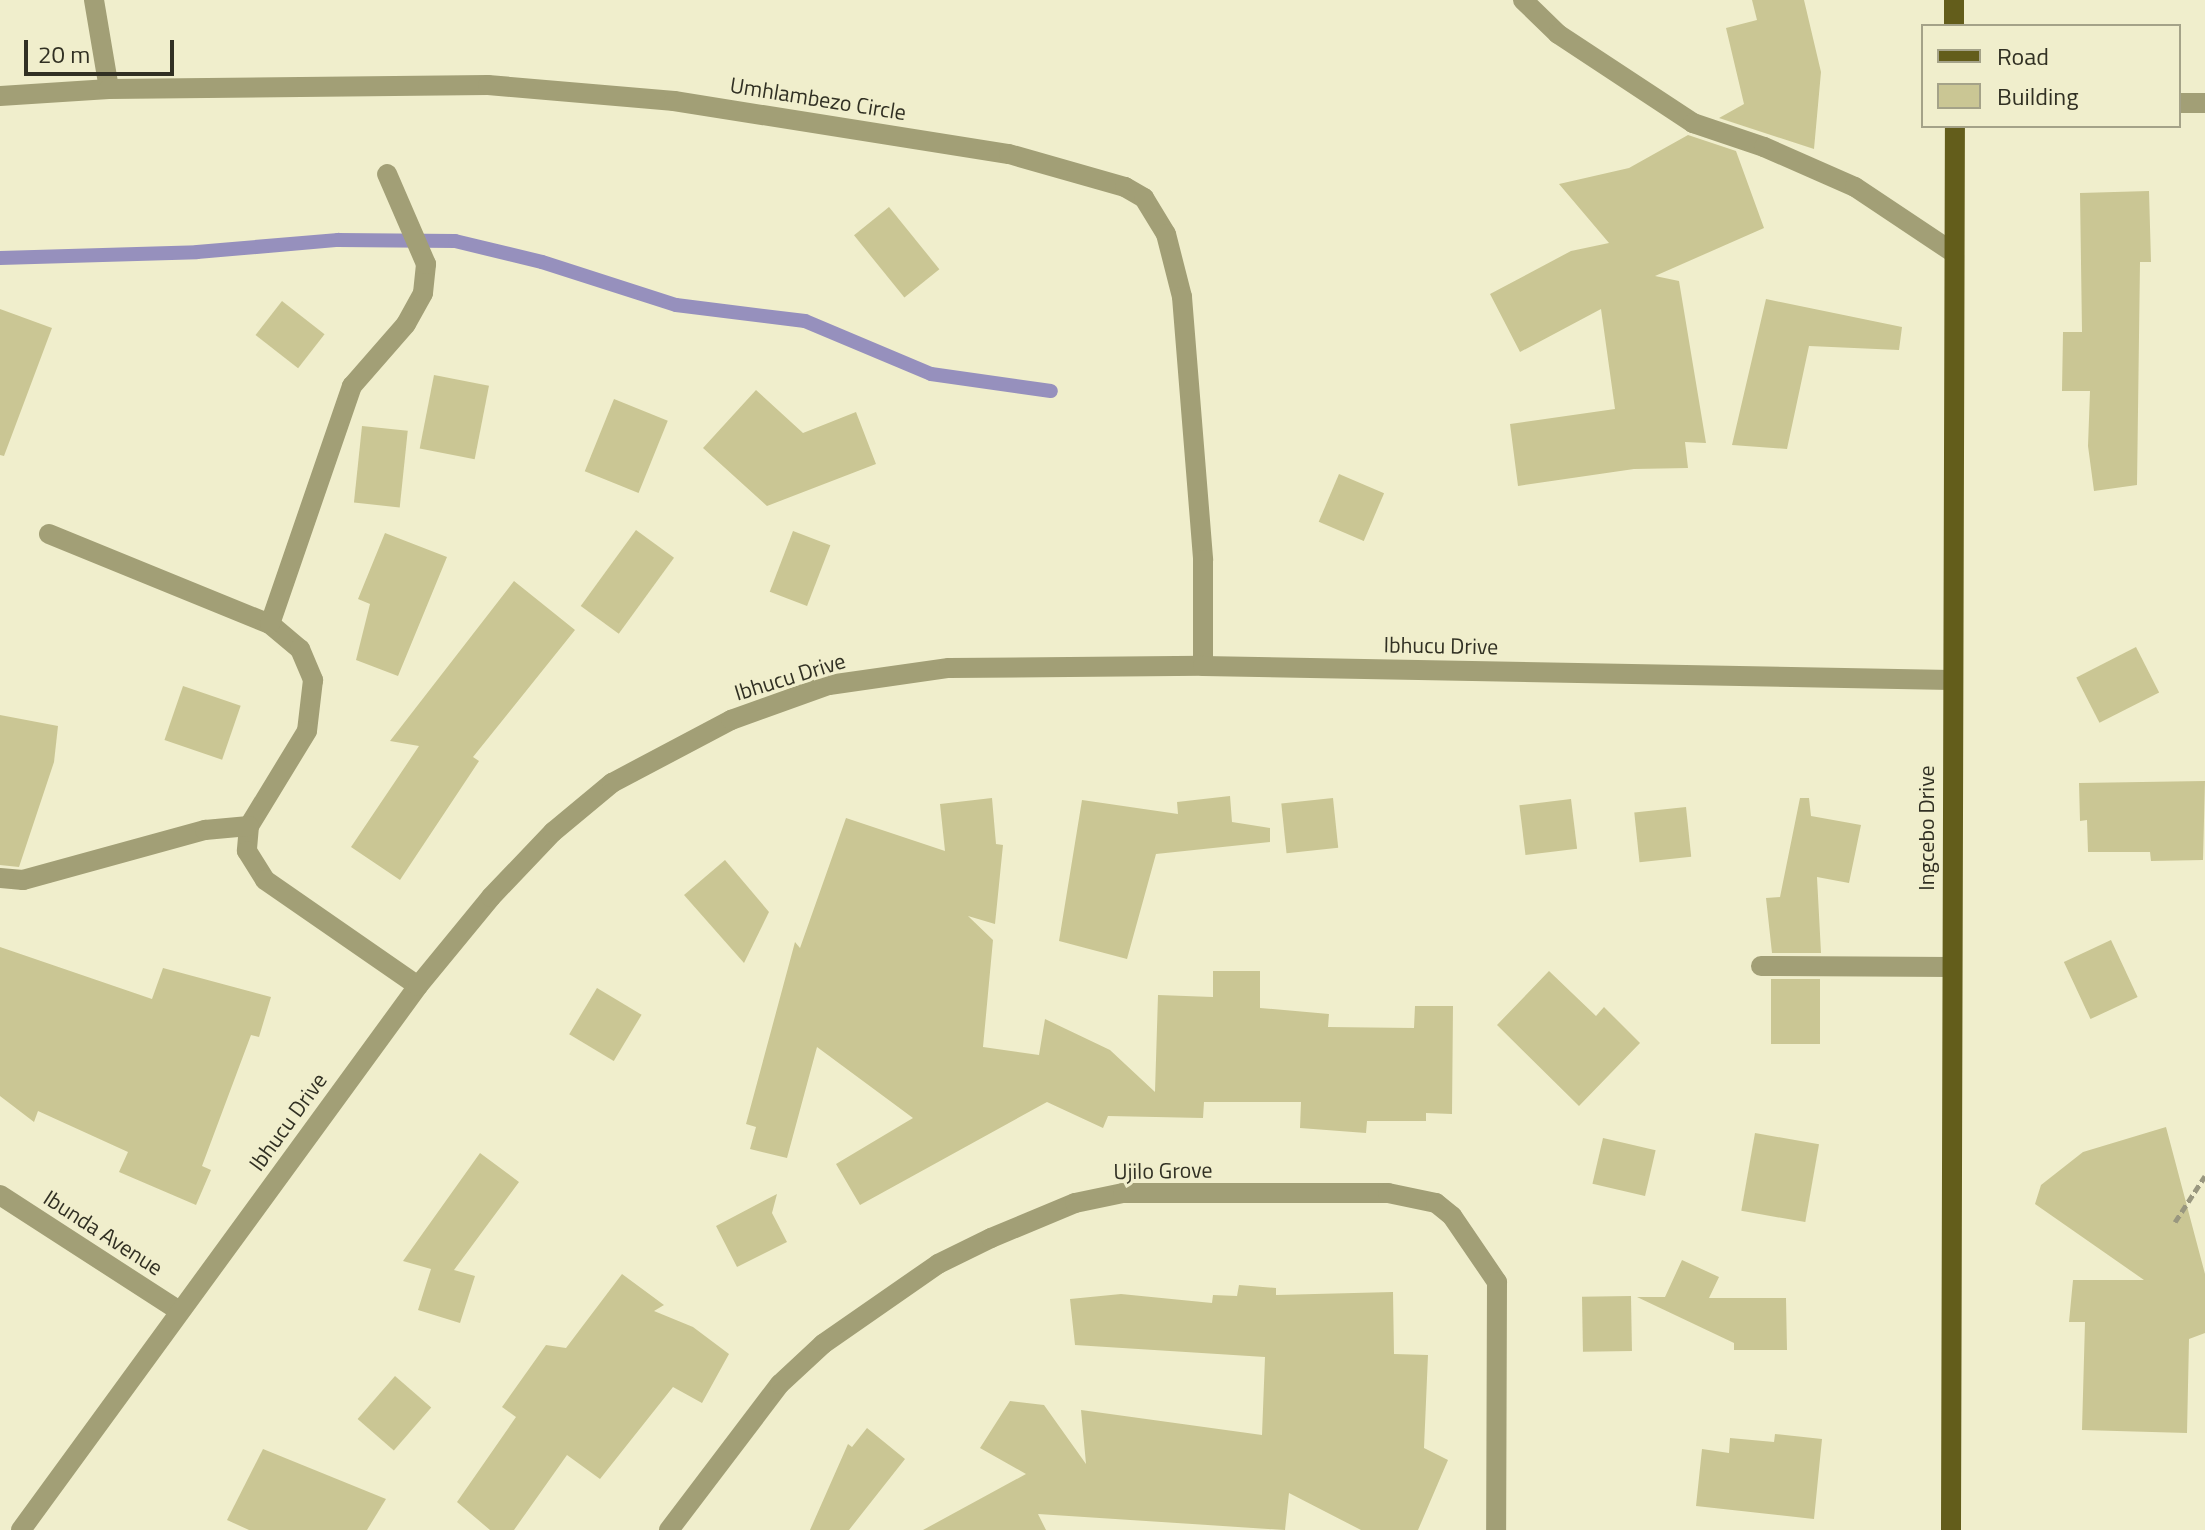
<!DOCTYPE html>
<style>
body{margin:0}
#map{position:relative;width:2205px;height:1530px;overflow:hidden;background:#f0eecc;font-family:"Titillium Web",sans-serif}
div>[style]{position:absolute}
.stream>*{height:14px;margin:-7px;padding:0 7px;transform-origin:7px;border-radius:7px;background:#9690bd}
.building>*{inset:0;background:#cac694;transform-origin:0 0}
.path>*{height:5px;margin-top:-2.5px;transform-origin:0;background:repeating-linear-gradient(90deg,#99977f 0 8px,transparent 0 12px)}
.minor>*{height:20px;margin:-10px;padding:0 10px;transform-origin:10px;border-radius:10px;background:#a29f76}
.major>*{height:20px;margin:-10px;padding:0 10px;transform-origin:10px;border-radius:10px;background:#635d1b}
span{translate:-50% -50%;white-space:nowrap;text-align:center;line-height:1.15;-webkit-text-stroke:6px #f0eecc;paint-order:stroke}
.street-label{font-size:22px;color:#313023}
.legend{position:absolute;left:1921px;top:24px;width:260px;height:104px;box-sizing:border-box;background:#f0eecc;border:2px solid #a4a288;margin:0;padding:10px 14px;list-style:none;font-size:24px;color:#313023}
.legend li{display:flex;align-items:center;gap:16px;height:40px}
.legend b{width:40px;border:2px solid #a4a288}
.scale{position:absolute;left:24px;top:40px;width:150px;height:36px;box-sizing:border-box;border:4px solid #313023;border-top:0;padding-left:10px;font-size:24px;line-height:28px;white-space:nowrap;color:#313023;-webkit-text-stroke:6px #f0eecc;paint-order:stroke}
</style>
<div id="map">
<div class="stream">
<i style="left:0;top:258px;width:197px;rotate:-1.7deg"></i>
<i style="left:197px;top:252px;width:142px;rotate:-4.9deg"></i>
<i style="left:338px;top:240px;width:117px;rotate:0.5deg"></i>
<i style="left:455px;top:241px;width:89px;rotate:13.6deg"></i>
<i style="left:542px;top:262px;width:141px;rotate:17.8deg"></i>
<i style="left:676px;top:305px;width:130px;rotate:7.1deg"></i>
<i style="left:805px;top:321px;width:137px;rotate:22.8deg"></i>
<i style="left:931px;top:374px;width:121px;rotate:8.1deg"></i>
</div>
<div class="building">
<i style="clip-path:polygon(1752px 0,1804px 0,1821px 72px,1814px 149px,1719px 118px,1744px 104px,1726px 28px,1757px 20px)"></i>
<i style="clip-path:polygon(1688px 135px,1736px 151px,1764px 228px,1655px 276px,1679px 281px,1706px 443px,1685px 442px,1688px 468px,1634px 469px,1518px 486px,1510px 424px,1615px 409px,1601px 309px,1520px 352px,1490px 294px,1571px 251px,1609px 243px,1559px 184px,1629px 168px)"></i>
<i style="clip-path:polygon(2149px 191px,2151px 262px,2140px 262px,2137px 485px,2094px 491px,2088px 446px,2090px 391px,2062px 391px,2063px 332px,2082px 332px,2080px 193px)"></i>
<i style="left:889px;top:207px;width:80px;height:45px;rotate:51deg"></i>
<i style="clip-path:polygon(1766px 299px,1902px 327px,1899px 350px,1809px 346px,1787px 449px,1732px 445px)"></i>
<i style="left:282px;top:301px;width:54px;height:43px;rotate:38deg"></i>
<i style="clip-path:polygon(0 309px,52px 328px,4px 456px,0 455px)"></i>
<i style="left:434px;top:375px;width:56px;height:75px;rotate:11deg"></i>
<i style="clip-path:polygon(756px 390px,803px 433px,856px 412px,876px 464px,767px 506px,703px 448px)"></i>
<i style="left:614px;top:399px;width:58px;height:78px;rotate:22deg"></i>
<i style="left:362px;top:426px;width:46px;height:77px;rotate:6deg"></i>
<i style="left:1339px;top:474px;width:49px;height:52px;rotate:23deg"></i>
<i style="left:636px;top:530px;width:47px;height:94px;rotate:36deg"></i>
<i style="left:793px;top:531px;width:40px;height:65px;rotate:21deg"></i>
<i style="clip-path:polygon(385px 533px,447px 557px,398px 676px,356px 660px,370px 604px,358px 599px)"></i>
<i style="clip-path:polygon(514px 581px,575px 630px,473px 757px,479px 761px,400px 880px,351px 847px,419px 746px,390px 741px)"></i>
<i style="left:2136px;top:647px;width:51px;height:67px;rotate:63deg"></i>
<i style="left:183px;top:686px;width:61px;height:57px;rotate:19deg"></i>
<i style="clip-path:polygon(0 715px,58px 726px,54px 762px,19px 867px,0 865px)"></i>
<i style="clip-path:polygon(2205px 781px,2203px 860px,2151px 861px,2150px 852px,2088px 852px,2087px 820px,2080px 821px,2079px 783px)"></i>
<i style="clip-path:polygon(1230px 796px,1232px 822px,1270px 828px,1270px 842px,1156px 854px,1127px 959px,1059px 941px,1082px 800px,1178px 814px,1177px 802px)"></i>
<i style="clip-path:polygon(992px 798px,996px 844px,1003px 845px,995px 924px,968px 916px,993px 940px,983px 1047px,1039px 1055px,1045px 1019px,1110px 1050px,1155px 1092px,1158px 995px,1213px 997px,1213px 971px,1260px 971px,1260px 1008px,1329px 1014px,1328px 1027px,1414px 1028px,1415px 1006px,1453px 1006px,1452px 1114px,1426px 1113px,1426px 1121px,1367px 1121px,1366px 1133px,1300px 1128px,1301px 1102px,1204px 1102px,1203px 1118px,1108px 1116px,1103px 1128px,1047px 1102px,860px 1205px,836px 1164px,913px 1118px,817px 1047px,787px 1158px,750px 1149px,756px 1127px,746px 1124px,795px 942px,800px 948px,846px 818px,945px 851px,940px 804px)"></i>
<i style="left:1333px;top:798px;width:50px;height:52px;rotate:84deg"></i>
<i style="clip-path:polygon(1800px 798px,1809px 798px,1811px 816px,1861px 825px,1849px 883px,1817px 877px,1821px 953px,1772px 953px,1766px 898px,1780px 897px)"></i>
<i style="left:1571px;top:799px;width:50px;height:52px;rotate:83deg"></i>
<i style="left:1686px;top:807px;width:50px;height:52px;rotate:84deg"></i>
<i style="clip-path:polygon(725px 860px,769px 912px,744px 963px,684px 895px)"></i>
<i style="left:2111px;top:940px;width:63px;height:52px;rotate:65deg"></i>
<i style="clip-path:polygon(0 947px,152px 999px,163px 968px,271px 997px,259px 1037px,251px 1035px,202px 1166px,211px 1170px,196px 1205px,119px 1172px,128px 1152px,38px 1111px,34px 1122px,0 1096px)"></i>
<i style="clip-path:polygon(1549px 971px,1596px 1016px,1604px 1007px,1640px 1043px,1579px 1106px,1497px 1025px)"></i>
<i style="left:1771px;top:979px;width:49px;height:65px"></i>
<i style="left:597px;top:988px;width:52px;height:54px;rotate:31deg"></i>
<i style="clip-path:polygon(2166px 1127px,2205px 1274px,2205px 1333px,2189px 1339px,2187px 1433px,2082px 1430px,2085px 1322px,2069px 1322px,2073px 1280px,2144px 1280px,2035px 1204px,2041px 1185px,2083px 1152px)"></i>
<i style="left:1755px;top:1133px;width:65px;height:79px;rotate:10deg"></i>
<i style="left:1603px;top:1138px;width:54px;height:47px;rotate:13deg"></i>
<i style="clip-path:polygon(480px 1153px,519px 1182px,454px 1270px,475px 1276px,460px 1323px,418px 1310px,431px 1269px,403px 1261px)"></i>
<i style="clip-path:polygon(777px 1194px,772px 1213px,787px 1242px,737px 1267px,716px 1226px)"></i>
<i style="clip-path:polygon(1682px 1260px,1719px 1277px,1709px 1298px,1786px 1298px,1787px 1350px,1734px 1350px,1734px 1343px,1637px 1297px,1665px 1297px)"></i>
<i style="clip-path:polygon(622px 1274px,664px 1305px,654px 1311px,693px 1327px,729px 1354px,702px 1403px,673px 1387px,600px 1479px,567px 1455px,514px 1530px,490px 1530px,457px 1502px,516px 1417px,502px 1407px,546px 1345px,566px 1348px)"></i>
<i style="clip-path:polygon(1239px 1285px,1276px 1288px,1276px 1295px,1393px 1292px,1394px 1354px,1428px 1355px,1424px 1448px,1448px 1460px,1418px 1530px,1361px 1530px,1289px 1493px,1285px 1530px,1038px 1514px,1046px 1530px,923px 1530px,1026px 1474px,980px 1448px,1010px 1401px,1044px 1405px,1086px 1464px,1081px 1410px,1262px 1435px,1265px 1357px,1075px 1345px,1070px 1299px,1121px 1294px,1212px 1303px,1213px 1295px,1237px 1296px)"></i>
<i style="left:1631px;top:1296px;width:55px;height:49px;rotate:89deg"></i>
<i style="left:395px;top:1376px;width:48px;height:57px;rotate:41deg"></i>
<i style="clip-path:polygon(867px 1428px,905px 1459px,849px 1530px,810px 1530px,848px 1444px,852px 1447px)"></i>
<i style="clip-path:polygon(1775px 1434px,1822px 1439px,1814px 1519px,1696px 1506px,1702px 1449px,1729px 1453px,1730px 1438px,1774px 1442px)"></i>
<i style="clip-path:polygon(263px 1449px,386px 1499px,367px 1530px,249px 1530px,227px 1520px)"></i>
</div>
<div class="path">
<i style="left:2175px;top:1222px;width:55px;rotate:-56.9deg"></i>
</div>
<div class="minor">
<i style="left:94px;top:0;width:90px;rotate:80.4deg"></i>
<i style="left:1523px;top:0;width:49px;rotate:44.2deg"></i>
<i style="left:1558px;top:34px;width:162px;rotate:33.4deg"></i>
<i style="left:1693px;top:123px;width:75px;rotate:18.7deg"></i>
<i style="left:1764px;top:147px;width:99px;rotate:23.7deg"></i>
<i style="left:1855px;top:187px;width:119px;rotate:33.7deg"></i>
<i style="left:0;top:96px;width:109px;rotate:-3.7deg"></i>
<i style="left:109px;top:89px;width:379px;rotate:-0.6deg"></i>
<i style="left:488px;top:85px;width:187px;rotate:4.9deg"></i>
<i style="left:674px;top:101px;width:339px;rotate:9deg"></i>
<i style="left:1009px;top:154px;width:121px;rotate:15.9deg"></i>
<i style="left:1125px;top:187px;width:22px;rotate:30deg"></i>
<i style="left:1144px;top:198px;width:42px;rotate:58.6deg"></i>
<i style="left:1166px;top:234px;width:65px;rotate:75.7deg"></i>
<i style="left:1182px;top:297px;width:264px;rotate:85.4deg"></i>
<i style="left:1203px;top:560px;width:106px;rotate:90deg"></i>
<i style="left:2179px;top:103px;width:26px"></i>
<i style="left:49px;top:534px;width:239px;rotate:22.2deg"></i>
<i style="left:270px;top:624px;width:39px;rotate:40deg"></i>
<i style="left:300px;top:649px;width:34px;rotate:67deg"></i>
<i style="left:313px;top:680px;width:51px;rotate:96.7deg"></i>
<i style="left:307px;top:731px;width:111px;rotate:121.4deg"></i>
<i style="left:249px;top:826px;width:25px;rotate:95deg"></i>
<i style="left:247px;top:851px;width:34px;rotate:58deg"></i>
<i style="left:265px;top:880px;width:186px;rotate:34.7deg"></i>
<i style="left:270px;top:624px;width:252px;rotate:-71deg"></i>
<i style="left:352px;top:386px;width:82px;rotate:-48.9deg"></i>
<i style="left:406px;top:324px;width:35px;rotate:-61deg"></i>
<i style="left:423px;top:293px;width:29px;rotate:-84deg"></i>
<i style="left:426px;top:264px;width:98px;rotate:-113.4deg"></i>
<i style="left:0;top:878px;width:23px;rotate:5deg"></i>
<i style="left:23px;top:880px;width:189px;rotate:-15.4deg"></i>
<i style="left:205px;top:830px;width:44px;rotate:-5.2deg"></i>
<i style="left:1761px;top:966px;width:190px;rotate:0.3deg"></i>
<i style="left:0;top:1195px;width:213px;rotate:32.9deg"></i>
<i style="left:21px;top:1530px;width:673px;rotate:-53.88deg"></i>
<i style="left:418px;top:986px;width:115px;rotate:-50.6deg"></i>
<i style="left:491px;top:897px;width:90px;rotate:-46.4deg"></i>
<i style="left:553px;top:832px;width:77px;rotate:-39.7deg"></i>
<i style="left:612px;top:783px;width:135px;rotate:-27.9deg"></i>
<i style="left:731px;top:720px;width:104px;rotate:-19.7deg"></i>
<i style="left:829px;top:685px;width:121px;rotate:-8.1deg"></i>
<i style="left:949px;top:668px;width:254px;rotate:-0.5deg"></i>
<i style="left:1203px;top:666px;width:748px;rotate:1.07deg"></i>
<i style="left:669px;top:1530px;width:183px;rotate:-52.8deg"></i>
<i style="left:780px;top:1384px;width:59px;rotate:-42.9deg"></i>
<i style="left:823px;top:1344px;width:140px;rotate:-34.8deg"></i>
<i style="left:938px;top:1264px;width:59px;rotate:-26.1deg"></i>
<i style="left:991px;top:1238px;width:91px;rotate:-22.6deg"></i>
<i style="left:1075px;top:1203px;width:49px;rotate:-11.8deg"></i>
<i style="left:1123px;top:1193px;width:265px"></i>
<i style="left:1388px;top:1193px;width:49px;rotate:11.8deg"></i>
<i style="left:1436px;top:1203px;width:21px;rotate:39deg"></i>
<i style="left:1452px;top:1216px;width:80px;rotate:55.7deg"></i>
<i style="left:1497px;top:1282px;width:248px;rotate:90.2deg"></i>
</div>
<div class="major">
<i style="left:1954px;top:0;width:26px;rotate:90deg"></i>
<i style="left:1951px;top:1530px;width:1404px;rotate:-89.84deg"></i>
</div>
<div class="street-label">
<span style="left:818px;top:99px;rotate:9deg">Umhlambezo Circle</span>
<span style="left:1441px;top:646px;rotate:1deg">Ibhucu Drive</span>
<span style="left:790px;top:677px;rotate:-17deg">Ibhucu Drive</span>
<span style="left:1927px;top:828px;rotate:-90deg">Ingcebo Drive</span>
<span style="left:288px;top:1122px;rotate:-54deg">Ibhucu Drive</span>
<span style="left:1163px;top:1171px;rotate:-1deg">Ujilo Grove</span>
<span style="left:103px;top:1233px;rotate:33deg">Ibunda Avenue</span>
</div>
<ul class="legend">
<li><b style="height:10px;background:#635d1b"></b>Road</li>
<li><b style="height:22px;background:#cac694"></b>Building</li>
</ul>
<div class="scale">20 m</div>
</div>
